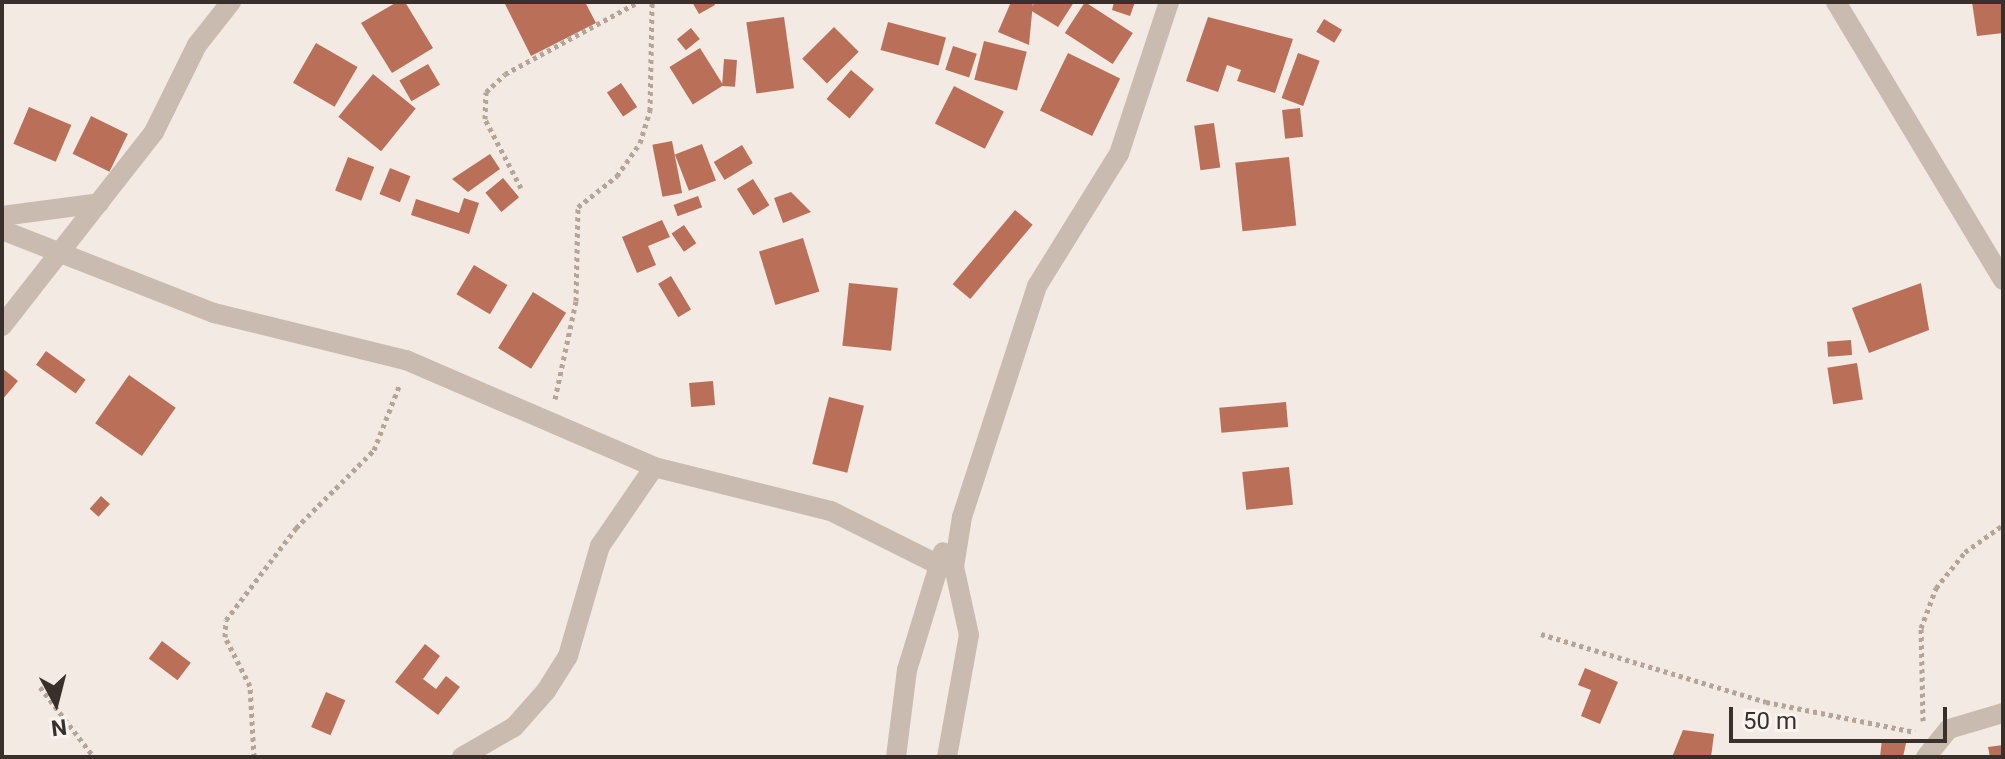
<!DOCTYPE html>
<style>
body{margin:0}
#map{position:relative;width:2005px;height:759px;overflow:hidden;background:#f2eae3;font-family:Roboto,sans-serif}
div>[style]{position:absolute}
.building>*{inset:0;background:#ba6f58;transform-origin:0 0}
.path>*{height:5px;margin-top:-2.5px;transform-origin:0;background:repeating-linear-gradient(90deg,#b5a599 0 4px,transparent 0 8px)}
.minor>*{height:20px;margin:-10px;padding:0 10px;transform-origin:10px;border-radius:10px;background:#c9bbaf}
span{translate:-50% -50%;white-space:nowrap;text-align:center;line-height:1.15;-webkit-text-stroke:8px #f9f4ef;paint-order:stroke}
.frame{position:absolute;inset:0;border:4px solid #39302c;pointer-events:none}
.north{position:absolute;left:16px;top:663px;width:80px;height:80px;-webkit-text-stroke:6px #f9f4ef;paint-order:stroke;rotate:173deg;font-size:22px;font-weight:700;line-height:32px;text-align:center;color:#39302c}
.north::after{content:'';display:block;margin:auto;width:28px;height:36px;background:#39302c;clip-path:polygon(50% 0,100% 100%,50% 72%,0 100%)}
.scale{position:absolute;left:1729px;top:707px;width:218px;height:36px;box-sizing:border-box;border:4px solid #39302c;border-top:0;padding-left:10px;font-size:24px;line-height:28px;white-space:nowrap;color:#39302c;-webkit-text-stroke:6px #f9f4ef;paint-order:stroke}
</style>
<div id="map">
<div class="building">
<i style="clip-path:polygon(397px 2px,405px 2px,433px 48px,392px 73px,361px 23px)"></i>
<i style="clip-path:polygon(504px 2px,585px 2px,596px 23px,531px 56px)"></i>
<i style="clip-path:polygon(692px 2px,713px 2px,715px 5px,699px 14px)"></i>
<i style="clip-path:polygon(1011px 2px,1033px 2px,1029px 45px,998px 32px)"></i>
<i style="clip-path:polygon(1035px 2px,1074px 2px,1058px 27px,1030px 10px)"></i>
<i style="left:1085px;top:2px;width:57px;height:37px;rotate:33deg"></i>
<i style="clip-path:polygon(1114px 2px,1135px 2px,1130px 16px,1112px 10px)"></i>
<i style="clip-path:polygon(1972px 2px,2003px 2px,2003px 33px,1977px 36px)"></i>
<i style="left:784px;top:17px;width:72px;height:38px;rotate:82deg"></i>
<i style="clip-path:polygon(1208px 17px,1293px 39px,1275px 93px,1237px 81px,1241px 70px,1227px 65px,1218px 92px,1186px 81px)"></i>
<i style="left:1324px;top:19px;width:21px;height:15px;rotate:31deg"></i>
<i style="left:888px;top:22px;width:60px;height:29px;rotate:15deg"></i>
<i style="left:834px;top:27px;width:35px;height:45px;rotate:45deg"></i>
<i style="left:691px;top:28px;width:14px;height:18px;rotate:51deg"></i>
<i style="left:984px;top:41px;width:44px;height:40px;rotate:14deg"></i>
<i style="left:316px;top:43px;width:48px;height:46px;rotate:30deg"></i>
<i style="left:953px;top:46px;width:25px;height:25px;rotate:18deg"></i>
<i style="left:700px;top:48px;width:44px;height:36px;rotate:58deg"></i>
<i style="left:1068px;top:53px;width:58px;height:64px;rotate:26deg"></i>
<i style="left:1298px;top:53px;width:23px;height:48px;rotate:20deg"></i>
<i style="left:724px;top:59px;width:13px;height:27px;rotate:4deg"></i>
<i style="left:428px;top:64px;width:24px;height:33px;rotate:60deg"></i>
<i style="left:851px;top:70px;width:30px;height:38px;rotate:40deg"></i>
<i style="left:373px;top:74px;width:55px;height:55px;rotate:39deg"></i>
<i style="left:621px;top:83px;width:29px;height:17px;rotate:56deg"></i>
<i style="left:954px;top:86px;width:56px;height:42px;rotate:27deg"></i>
<i style="left:29px;top:107px;width:46px;height:40px;rotate:23deg"></i>
<i style="left:1300px;top:108px;width:29px;height:18px;rotate:84deg"></i>
<i style="left:91px;top:116px;width:41px;height:42px;rotate:26deg"></i>
<i style="left:1214px;top:123px;width:45px;height:20px;rotate:82deg"></i>
<i style="left:672px;top:141px;width:53px;height:20px;rotate:79deg"></i>
<i style="left:702px;top:144px;width:39px;height:29px;rotate:69deg"></i>
<i style="left:742px;top:145px;width:21px;height:33px;rotate:59deg"></i>
<i style="clip-path:polygon(490px 154px,500px 169px,468px 192px,452px 179px)"></i>
<i style="left:348px;top:157px;width:28px;height:36px;rotate:21deg"></i>
<i style="left:1289px;top:157px;width:69px;height:54px;rotate:84deg"></i>
<i style="left:390px;top:168px;width:22px;height:28px;rotate:22deg"></i>
<i style="left:503px;top:178px;width:25px;height:23px;rotate:50deg"></i>
<i style="left:753px;top:179px;width:31px;height:19px;rotate:58deg"></i>
<i style="clip-path:polygon(791px 192px,811px 212px,783px 223px,774px 198px)"></i>
<i style="left:698px;top:196px;width:12px;height:26px;rotate:70deg"></i>
<i style="clip-path:polygon(464px 198px,479px 203px,469px 234px,411px 215px,416px 199px,459px 213px)"></i>
<i style="left:1015px;top:210px;width:23px;height:97px;rotate:40deg"></i>
<i style="clip-path:polygon(662px 220px,670px 237px,648px 246px,656px 265px,637px 273px,622px 237px)"></i>
<i style="left:684px;top:225px;width:22px;height:15px;rotate:56deg"></i>
<i style="left:803px;top:238px;width:56px;height:46px;rotate:73deg"></i>
<i style="left:474px;top:265px;width:39px;height:34px;rotate:31deg"></i>
<i style="left:671px;top:276px;width:39px;height:15px;rotate:59deg"></i>
<i style="left:849px;top:283px;width:49px;height:63px;rotate:6deg"></i>
<i style="clip-path:polygon(1921px 283px,1929px 330px,1869px 353px,1852px 308px)"></i>
<i style="left:533px;top:292px;width:39px;height:66px;rotate:32deg"></i>
<i style="left:1851px;top:340px;width:15px;height:24px;rotate:86deg"></i>
<i style="left:46px;top:351px;width:49px;height:17px;rotate:36deg"></i>
<i style="left:1857px;top:363px;width:37px;height:30px;rotate:81deg"></i>
<i style="clip-path:polygon(2px 368px,18px 381px,2px 400px)"></i>
<i style="left:129px;top:375px;width:57px;height:59px;rotate:35deg"></i>
<i style="left:713px;top:381px;width:24px;height:24px;rotate:85deg"></i>
<i style="left:829px;top:397px;width:36px;height:69px;rotate:14deg"></i>
<i style="left:1286px;top:402px;width:25px;height:67px;rotate:85deg"></i>
<i style="left:1289px;top:467px;width:38px;height:47px;rotate:84deg"></i>
<i style="left:101px;top:496px;width:12px;height:17px;rotate:42deg"></i>
<i style="left:162px;top:641px;width:36px;height:22px;rotate:37deg"></i>
<i style="clip-path:polygon(425px 644px,440px 656px,423px 679px,436px 689px,446px 676px,460px 687px,438px 715px,395px 682px)"></i>
<i style="clip-path:polygon(1585px 668px,1618px 682px,1600px 724px,1581px 716px,1591px 690px,1578px 685px)"></i>
<i style="left:326px;top:692px;width:21px;height:38px;rotate:23deg"></i>
<i style="clip-path:polygon(1683px 730px,1714px 734px,1711px 757px,1672px 757px)"></i>
<i style="clip-path:polygon(1882px 739px,1906px 743px,1903px 757px,1880px 757px)"></i>
<i style="clip-path:polygon(2003px 745px,2003px 757px,1990px 757px,1988px 747px)"></i>
</div>
<div class="path">
<i style="left:521px;top:188px;width:78px;rotate:-117.6deg"></i>
<i style="left:485px;top:119px;width:27px;rotate:-88deg"></i>
<i style="left:486px;top:92px;width:26px;rotate:-43deg"></i>
<i style="left:505px;top:74px;width:151px;rotate:-28.4deg"></i>
<i style="left:555px;top:399px;width:100px;rotate:-77.9deg"></i>
<i style="left:576px;top:301px;width:94px;rotate:-88.8deg"></i>
<i style="left:578px;top:207px;width:50px;rotate:-38.5deg"></i>
<i style="left:617px;top:176px;width:40px;rotate:-55.1deg"></i>
<i style="left:640px;top:143px;width:34px;rotate:-73deg"></i>
<i style="left:650px;top:111px;width:109px;rotate:-88.9deg"></i>
<i style="left:1541px;top:634px;width:235px;rotate:16.8deg"></i>
<i style="left:1766px;top:702px;width:152px;rotate:11.4deg"></i>
<i style="left:40px;top:687px;width:88px;rotate:52.4deg"></i>
<i style="left:1923px;top:721px;width:93px;rotate:-91.2deg"></i>
<i style="left:1921px;top:628px;width:43px;rotate:-69.4deg"></i>
<i style="left:1936px;top:588px;width:46px;rotate:-51.1deg"></i>
<i style="left:1965px;top:552px;width:47px;rotate:-35.4deg"></i>
<i style="left:254px;top:757px;width:71px;rotate:-93.2deg"></i>
<i style="left:250px;top:686px;width:55px;rotate:-117deg"></i>
<i style="left:225px;top:637px;width:17px;rotate:-87deg"></i>
<i style="left:226px;top:620px;width:116px;rotate:-52.7deg"></i>
<i style="left:296px;top:528px;width:110px;rotate:-45deg"></i>
<i style="left:374px;top:450px;width:71px;rotate:-68.5deg"></i>
</div>
<div class="minor">
<i style="left:1836px;top:2px;width:324px;rotate:59deg"></i>
<i style="left:2px;top:216px;width:98px;rotate:-7.6deg"></i>
<i style="left:2px;top:230px;width:228px;rotate:21.4deg"></i>
<i style="left:214px;top:313px;width:198px;rotate:13.8deg"></i>
<i style="left:406px;top:360px;width:270px;rotate:23.3deg"></i>
<i style="left:654px;top:467px;width:182px;rotate:14deg"></i>
<i style="left:831px;top:511px;width:119px;rotate:26.6deg"></i>
<i style="left:2px;top:326px;width:246px;rotate:-51.9deg"></i>
<i style="left:154px;top:132px;width:97px;rotate:-63.7deg"></i>
<i style="left:197px;top:45px;width:55px;rotate:-51.7deg"></i>
<i style="left:462px;top:757px;width:60px;rotate:-30deg"></i>
<i style="left:514px;top:727px;width:48px;rotate:-48.4deg"></i>
<i style="left:546px;top:691px;width:41px;rotate:-57.8deg"></i>
<i style="left:568px;top:656px;width:115px;rotate:-73.8deg"></i>
<i style="left:600px;top:546px;width:96px;rotate:-55.6deg"></i>
<i style="left:896px;top:757px;width:88px;rotate:-82.8deg"></i>
<i style="left:907px;top:670px;width:123px;rotate:-73deg"></i>
<i style="left:947px;top:757px;width:124px;rotate:-79.8deg"></i>
<i style="left:969px;top:635px;width:70px;rotate:-102.4deg"></i>
<i style="left:954px;top:567px;width:51px;rotate:-80.9deg"></i>
<i style="left:962px;top:517px;width:243px;rotate:-72deg"></i>
<i style="left:1037px;top:286px;width:155px;rotate:-58.2deg"></i>
<i style="left:1119px;top:154px;width:160px;rotate:-71.8deg"></i>
<i style="left:1926px;top:757px;width:36px;rotate:-51deg"></i>
<i style="left:1949px;top:729px;width:56px;rotate:-16.5deg"></i>
</div>
<div class="frame"></div>
<div class="north">N</div>
<div class="scale">50 m</div>
</div>
